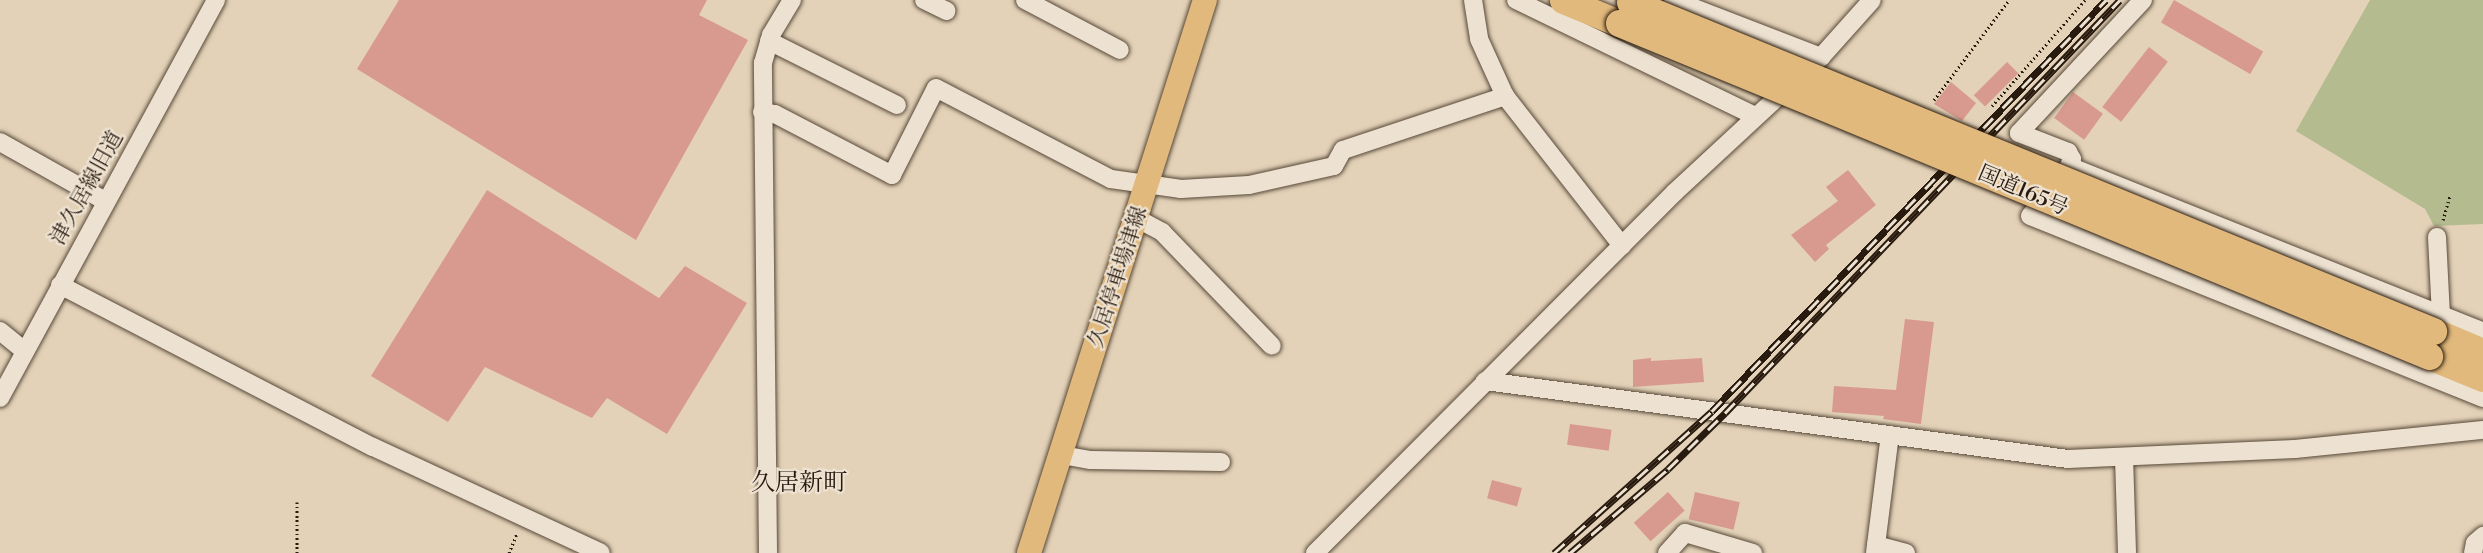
<!DOCTYPE html>
<meta charset="utf-8">
<style>
body{margin:0}
#map{position:relative;width:2483px;height:553px;overflow:hidden;background:#e3d2b8;font-family:"Libre Bodoni","Noto Serif JP",serif}
div>[style]{position:absolute}
.green>*{inset:0;background:#b4bc8f}
.building>*{inset:0;background:#d89a8e;transform-origin:0 0}
.path>*{height:3px;margin-top:-1.5px;transform-origin:0;background:repeating-linear-gradient(90deg,#281a0e 0 1.5px,transparent 0 4.5px)}
.roads{filter:drop-shadow(0 0 2px #574838) drop-shadow(0 0 2px #574838)}
.minor>*{height:18px;margin:-9px;padding:0 9px;transform-origin:9px;border-radius:9px;background:#ede2d1}
.major>*{height:24px;margin:-12px;padding:0 12px;transform-origin:12px;border-radius:12px;background:#e2b97c}
.highway>*{height:27px;margin:-13.5px;padding:0 13.5px;transform-origin:13.5px;border-radius:13.5px;background:#e2b97c}
.rail>*{height:7px;margin-top:-3.5px;transform-origin:0;background:repeating-linear-gradient(90deg,#ede2d1 0 14px,#281a0e 0 28px);box-sizing:border-box;border-block:2px solid #281a0e}
.bridges{filter:drop-shadow(0 0 2px #281a0e) drop-shadow(0 0 2px #281a0e)}
.highway-bridge>*{height:27px;margin:-13.5px;padding:0 13.5px;transform-origin:13.5px;border-radius:13.5px;background:#e2b97c}
span{translate:-50% -50%;white-space:nowrap;text-align:center;line-height:1.15;-webkit-text-stroke:4.5px #ede2d1;paint-order:stroke}
.street-label{font-size:21px;color:#281a0e}
.quarter-label{font-size:24px;color:#281a0e}
</style>
<div id="map">
<div class="green">
<i style="clip-path:polygon(2370px 0,2483px 0,2483px 224px,2434px 226px,2425px 209px,2296px 131px)"></i>
</div>
<div class="building">
<i style="clip-path:polygon(399px 0,707px 0,699px 15px,748px 40px,636px 240px,357px 69px)"></i>
<i style="left:2174px;top:0;width:103px;height:26px;rotate:30deg"></i>
<i style="left:2149px;top:47px;width:24px;height:76px;rotate:38deg"></i>
<i style="left:2007px;top:62px;width:16px;height:47px;rotate:45deg"></i>
<i style="clip-path:polygon(1951px 82px,1976px 103px,1962px 121px,1934px 104px)"></i>
<i style="left:2073px;top:92px;width:37px;height:32px;rotate:36deg"></i>
<i style="clip-path:polygon(1848px 170px,1876px 205px,1826px 245px,1829px 249px,1815px 262px,1791px 235px,1838px 201px,1826px 187px)"></i>
<i style="clip-path:polygon(487px 190px,659px 298px,685px 266px,747px 303px,667px 434px,607px 398px,592px 418px,485px 367px,448px 422px,371px 376px)"></i>
<i style="clip-path:polygon(1905px 319px,1934px 322px,1921px 424px,1883px 419px,1884px 416px,1832px 412px,1834px 386px,1896px 390px)"></i>
<i style="clip-path:polygon(1651px 358px,1651px 361px,1702px 358px,1704px 382px,1633px 387px,1633px 360px)"></i>
<i style="left:1570px;top:424px;width:42px;height:21px;rotate:8deg"></i>
<i style="left:1492px;top:480px;width:31px;height:19px;rotate:15deg"></i>
<i style="left:1668px;top:492px;width:25px;height:46px;rotate:48deg"></i>
<i style="left:1695px;top:492px;width:46px;height:28px;rotate:13deg"></i>
</div>
<div class="path">
<i style="left:1934px;top:100px;width:125px;rotate:-53.1deg"></i>
<i style="left:1992px;top:106px;width:141px;rotate:-48.7deg"></i>
<i style="left:2443px;top:220px;width:25px;rotate:-74deg"></i>
<i style="left:297px;top:502px;width:51px;rotate:90deg"></i>
<i style="left:509px;top:553px;width:22px;rotate:-68deg"></i>
</div>
<div class="roads">
<div class="minor">
<i style="left:924px;top:0;width:25px;rotate:26deg"></i>
<i style="left:1025px;top:0;width:107px;rotate:27.8deg"></i>
<i style="left:1473px;top:0;width:39px;rotate:81deg"></i>
<i style="left:1479px;top:39px;width:63px;rotate:65.5deg"></i>
<i style="left:1505px;top:96px;width:190px;rotate:52deg"></i>
<i style="left:1516px;top:0;width:266px;rotate:25.9deg"></i>
<i style="left:1673px;top:0;width:159px;rotate:21.1deg"></i>
<i style="left:2143px;top:0;width:182px;rotate:133deg"></i>
<i style="left:2019px;top:133px;width:53px;rotate:21.2deg"></i>
<i style="left:2068px;top:152px;width:8px;rotate:60deg"></i>
<i style="left:2072px;top:159px;width:8px;rotate:113deg"></i>
<i style="left:2069px;top:166px;width:446px;rotate:21.8deg"></i>
<i style="left:769px;top:41px;width:143px;rotate:26.6deg"></i>
<i style="left:762px;top:112px;width:13px;rotate:9deg"></i>
<i style="left:775px;top:114px;width:132px;rotate:27.5deg"></i>
<i style="left:892px;top:175px;width:97px;rotate:-63.2deg"></i>
<i style="left:936px;top:88px;width:197px;rotate:27.5deg"></i>
<i style="left:1111px;top:179px;width:71px;rotate:8.1deg"></i>
<i style="left:1181px;top:189px;width:68px;rotate:-3.4deg"></i>
<i style="left:1249px;top:185px;width:87px;rotate:-12.6deg"></i>
<i style="left:1334px;top:166px;width:18px;rotate:-61deg"></i>
<i style="left:1343px;top:150px;width:171px;rotate:-18.4deg"></i>
<i style="left:0;top:142px;width:120px;rotate:29.3deg"></i>
<i style="left:2049px;top:191px;width:31px;rotate:127deg"></i>
<i style="left:2030px;top:216px;width:488px;rotate:21.9deg"></i>
<i style="left:1136px;top:218px;width:30px;rotate:28deg"></i>
<i style="left:1162px;top:232px;width:158px;rotate:46deg"></i>
<i style="left:2437px;top:237px;width:78px;rotate:87.1deg"></i>
<i style="left:60px;top:285px;width:352px;rotate:27.4deg"></i>
<i style="left:373px;top:447px;width:251px;rotate:24.9deg"></i>
<i style="left:0;top:331px;width:32px;rotate:39deg"></i>
<i style="left:1485px;top:381px;width:588px;rotate:7.62deg"></i>
<i style="left:2068px;top:459px;width:227px;rotate:-2.5deg"></i>
<i style="left:2295px;top:449px;width:189px;rotate:-5.8deg"></i>
<i style="left:0;top:398px;width:453px;rotate:-61.5deg"></i>
<i style="left:1062px;top:455px;width:29px;rotate:10deg"></i>
<i style="left:1091px;top:460px;width:130px;rotate:0.9deg"></i>
<i style="left:2124px;top:457px;width:96px;rotate:88.2deg"></i>
<i style="left:1876px;top:545px;width:31px;rotate:15deg"></i>
<i style="left:768px;top:553px;width:490px;rotate:-90.6deg"></i>
<i style="left:763px;top:63px;width:29px;rotate:-74deg"></i>
<i style="left:771px;top:35px;width:41px;rotate:-59deg"></i>
<i style="left:1315px;top:553px;width:510px;rotate:-45.08deg"></i>
<i style="left:1675px;top:192px;width:199px;rotate:-42.8deg"></i>
<i style="left:1821px;top:57px;width:76px;rotate:-48.2deg"></i>
<i style="left:1667px;top:553px;width:27px;rotate:-48deg"></i>
<i style="left:1685px;top:533px;width:71px;rotate:16.4deg"></i>
<i style="left:1875px;top:553px;width:119px;rotate:-82.8deg"></i>
<i style="left:2473px;top:553px;width:10px;rotate:-79deg"></i>
<i style="left:2475px;top:543px;width:11px;rotate:-41deg"></i>
</div>
<div class="major">
<i style="left:1029px;top:553px;width:580px;rotate:-72.35deg"></i>
</div>
<div class="highway">
<i style="left:1563px;top:0;width:61px;rotate:22.3deg"></i>
<i style="left:2433px;top:331px;width:54px;rotate:22.8deg"></i>
<i style="left:2429px;top:356px;width:58px;rotate:22.2deg"></i>
</div>
</div>
<div class="rail">
<i style="left:1554px;top:553px;width:212px;rotate:-41.9deg"></i>
<i style="left:1712px;top:411px;width:569px;rotate:-46.21deg"></i>
<i style="left:1570px;top:553px;width:129px;rotate:-40.6deg"></i>
<i style="left:1668px;top:469px;width:80px;rotate:-44.5deg"></i>
<i style="left:1725px;top:413px;width:571px;rotate:-46.28deg"></i>
</div>
<div class="bridges">
<div class="highway-bridge">
<i style="left:1630px;top:2px;width:868px;rotate:22.28deg"></i>
<i style="left:1619px;top:23px;width:876px;rotate:22.35deg"></i>
</div>
</div>
<div class="street-label">
<span style="left:87px;top:188px;rotate:-61deg">津久居線旧道</span>
<span style="left:2023px;top:191px;rotate:23deg">国道165号</span>
<span style="left:1118px;top:277px;rotate:-72deg">久居停車場津線</span>
</div>
<div class="quarter-label">
<span style="left:799px;top:484px">久居新町</span>
</div>
</div>
